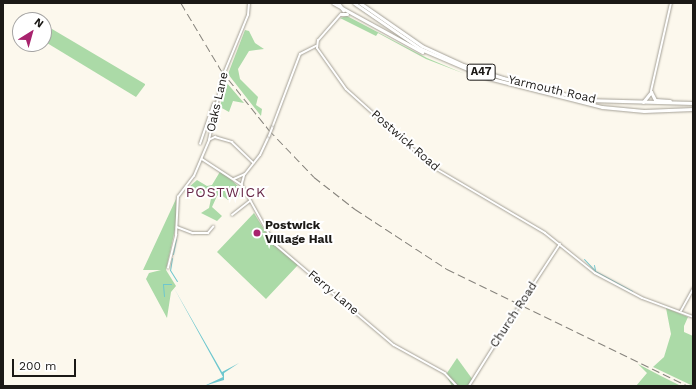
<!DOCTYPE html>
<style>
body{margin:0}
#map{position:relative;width:696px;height:389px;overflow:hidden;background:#fcf8ed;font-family:"Work Sans",sans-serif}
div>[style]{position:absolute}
.green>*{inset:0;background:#abdaa7}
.water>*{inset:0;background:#6ec7ce}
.stream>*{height:1px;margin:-0.5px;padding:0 0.5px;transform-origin:0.5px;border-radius:0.5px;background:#6ec7ce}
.roads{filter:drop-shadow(0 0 1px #a5a197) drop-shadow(0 0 1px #a5a197)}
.minor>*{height:1.5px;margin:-0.75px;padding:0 0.75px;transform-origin:0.75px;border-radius:0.75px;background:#fff}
.tertiary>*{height:2px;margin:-1px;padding:0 1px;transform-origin:1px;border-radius:1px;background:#fff}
.trunk>*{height:3px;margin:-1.5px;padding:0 1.5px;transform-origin:1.5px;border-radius:1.5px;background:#fff}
.rail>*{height:1px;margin-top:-0.5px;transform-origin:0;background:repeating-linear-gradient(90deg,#86837c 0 8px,transparent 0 12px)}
.bridges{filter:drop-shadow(0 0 1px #a5a197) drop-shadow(0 0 1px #a5a197)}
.minor-bridge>*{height:1.5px;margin:-0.75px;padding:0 0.75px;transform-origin:0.75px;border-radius:0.75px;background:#fff}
.tertiary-bridge>*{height:2px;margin:-1px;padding:0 1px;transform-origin:1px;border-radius:1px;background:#fff}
.dots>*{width:11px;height:11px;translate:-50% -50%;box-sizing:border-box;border:2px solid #fff;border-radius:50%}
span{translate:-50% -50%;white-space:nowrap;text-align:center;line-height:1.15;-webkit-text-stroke:4px #fff;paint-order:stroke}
.shield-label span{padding:1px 3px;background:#fff;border:1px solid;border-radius:3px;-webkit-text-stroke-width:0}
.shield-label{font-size:11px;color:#1b1916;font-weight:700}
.street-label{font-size:12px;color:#1b1916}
.poi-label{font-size:12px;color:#1b1916;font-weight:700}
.left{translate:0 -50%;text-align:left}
.quarter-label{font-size:14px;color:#672747;letter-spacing:1px}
.frame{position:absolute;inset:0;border:4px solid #1b1916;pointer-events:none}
.north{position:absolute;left:12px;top:12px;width:40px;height:40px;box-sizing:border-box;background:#fff;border:1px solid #a4a3a2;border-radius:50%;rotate:37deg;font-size:11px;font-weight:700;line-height:16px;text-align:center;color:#1b1916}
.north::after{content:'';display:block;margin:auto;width:14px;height:18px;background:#a8236e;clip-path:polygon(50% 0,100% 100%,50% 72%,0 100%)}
.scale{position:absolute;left:12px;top:359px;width:64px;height:18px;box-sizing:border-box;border:2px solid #1b1916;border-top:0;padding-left:5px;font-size:12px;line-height:14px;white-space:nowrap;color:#1b1916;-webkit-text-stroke:3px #fff;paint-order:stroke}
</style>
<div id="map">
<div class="green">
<i style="clip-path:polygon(347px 16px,427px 58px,465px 74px,426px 59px,378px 33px,376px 36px,340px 18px)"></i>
<i style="clip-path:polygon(52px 29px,145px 84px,145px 85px,136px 97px,47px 43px)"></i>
<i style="clip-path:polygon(245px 30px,249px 31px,255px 43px,264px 49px,249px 51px,238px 69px,240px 79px,258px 97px,256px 105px,262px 109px,261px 116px,228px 74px)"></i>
<i style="clip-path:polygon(226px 82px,244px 103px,233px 101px,229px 112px,220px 107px)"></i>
<i style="clip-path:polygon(221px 170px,242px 190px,237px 199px,231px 197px,228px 200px,220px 194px,217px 196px,212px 207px,222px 216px,217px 221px,201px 213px,209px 208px,212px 194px,199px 193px,188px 188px,197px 180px,207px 186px,212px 185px)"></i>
<i style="clip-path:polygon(176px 199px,176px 225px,166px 270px,176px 286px,171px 292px,167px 318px,146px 279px,149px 273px,161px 270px,143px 270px)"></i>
<i style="clip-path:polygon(254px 213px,273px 244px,298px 265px,266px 299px,217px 252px)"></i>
<i style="clip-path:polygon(666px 308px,688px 317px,684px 326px,684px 332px,693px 336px,693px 386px,653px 367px,664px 357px,671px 334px)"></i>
<i style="clip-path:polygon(457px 358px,473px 380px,469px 386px,452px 386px,448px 379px,447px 373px)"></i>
<i style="clip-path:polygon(638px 364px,661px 376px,681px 386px,636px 386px,647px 373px)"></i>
</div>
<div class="water">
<i style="clip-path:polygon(174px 288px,222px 372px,239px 363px,224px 373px,224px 380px,204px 386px,223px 377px)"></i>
</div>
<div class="stream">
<i style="left:173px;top:254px;width:15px;rotate:-79deg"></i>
<i style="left:172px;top:258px;width:12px;rotate:99deg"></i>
<i style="left:170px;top:270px;width:13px;rotate:58deg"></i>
<i style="left:584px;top:259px;width:16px;rotate:47deg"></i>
<i style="left:595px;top:271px;width:42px;rotate:28.4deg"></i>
<i style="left:594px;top:265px;width:5px;rotate:79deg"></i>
<i style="left:164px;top:296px;width:12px;rotate:-95deg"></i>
<i style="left:163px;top:284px;width:8px"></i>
</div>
<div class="roads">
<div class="minor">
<i style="left:209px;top:140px;width:7px;rotate:-27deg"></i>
<i style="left:215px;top:137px;width:18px;rotate:16deg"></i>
<i style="left:232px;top:142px;width:30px;rotate:44deg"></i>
<i style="left:200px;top:144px;width:43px;rotate:-71.1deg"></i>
<i style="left:202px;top:159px;width:48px;rotate:33deg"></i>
<i style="left:245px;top:174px;width:11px;rotate:105deg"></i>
<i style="left:242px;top:185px;width:68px;rotate:60.8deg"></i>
<i style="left:275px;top:244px;width:156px;rotate:40.3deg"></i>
<i style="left:394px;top:345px;width:58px;rotate:28.8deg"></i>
<i style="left:445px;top:373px;width:18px;rotate:47deg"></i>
<i style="left:234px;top:179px;width:10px;rotate:-24deg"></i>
<i style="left:232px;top:215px;width:23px;rotate:-38deg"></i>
<i style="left:177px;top:227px;width:17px;rotate:21deg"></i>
<i style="left:193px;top:233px;width:15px"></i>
<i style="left:208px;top:233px;width:8px;rotate:-50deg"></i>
<i style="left:168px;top:268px;width:34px;rotate:-76deg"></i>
<i style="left:176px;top:235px;width:38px;rotate:-87deg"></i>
<i style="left:178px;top:197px;width:26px;rotate:-53deg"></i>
<i style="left:194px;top:176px;width:39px;rotate:-67deg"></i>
<i style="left:209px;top:140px;width:66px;rotate:-77.7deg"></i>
<i style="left:223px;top:76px;width:66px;rotate:-67.7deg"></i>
<i style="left:248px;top:15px;width:12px;rotate:-85deg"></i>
<i style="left:522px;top:302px;width:69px;rotate:-56.8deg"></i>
<i style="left:681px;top:311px;width:25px;rotate:-61deg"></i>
<i style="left:469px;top:386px;width:92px;rotate:-57.9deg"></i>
</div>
<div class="tertiary">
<i style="left:341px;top:14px;width:35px;rotate:131deg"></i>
<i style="left:318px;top:40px;width:8px;rotate:97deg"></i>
<i style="left:317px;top:48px;width:50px;rotate:54.7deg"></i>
<i style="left:346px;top:89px;width:117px;rotate:41.9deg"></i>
<i style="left:433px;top:167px;width:130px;rotate:30.5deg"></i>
<i style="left:545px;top:233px;width:64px;rotate:38.7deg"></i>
<i style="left:595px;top:273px;width:53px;rotate:28deg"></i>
<i style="left:642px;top:298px;width:54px;rotate:20.4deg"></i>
<i style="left:651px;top:91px;width:90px;rotate:-77.2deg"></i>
<i style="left:272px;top:128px;width:79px;rotate:-69.3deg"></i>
<i style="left:300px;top:54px;width:18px;rotate:-27deg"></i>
<i style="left:245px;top:174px;width:24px;rotate:-52deg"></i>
<i style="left:260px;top:155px;width:21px;rotate:-65deg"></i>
</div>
<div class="trunk">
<i style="left:333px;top:3px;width:102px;rotate:28.8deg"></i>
<i style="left:338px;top:3px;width:9px;rotate:54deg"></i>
<i style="left:354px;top:3px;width:81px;rotate:34.5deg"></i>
<i style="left:421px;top:49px;width:73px;rotate:23.4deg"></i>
<i style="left:488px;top:78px;width:118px;rotate:14.3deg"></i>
<i style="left:602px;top:107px;width:42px;rotate:5.4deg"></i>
<i style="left:644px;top:111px;width:49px;rotate:-2.3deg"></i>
<i style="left:360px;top:3px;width:75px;rotate:34.7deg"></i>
<i style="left:422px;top:46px;width:45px;rotate:24.9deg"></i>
<i style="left:463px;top:65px;width:42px;rotate:18deg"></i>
<i style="left:503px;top:78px;width:87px;rotate:14.7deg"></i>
<i style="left:587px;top:100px;width:106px;rotate:1.6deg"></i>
<i style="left:341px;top:14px;width:6px"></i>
<i style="left:651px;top:92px;width:9px;rotate:63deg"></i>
<i style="left:655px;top:100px;width:15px;rotate:4deg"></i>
<i style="left:643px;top:102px;width:13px;rotate:-51deg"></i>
</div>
</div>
<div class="rail">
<i style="left:181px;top:3px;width:78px;rotate:59.2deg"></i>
<i style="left:221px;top:70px;width:77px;rotate:51.3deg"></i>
<i style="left:269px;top:130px;width:65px;rotate:46.2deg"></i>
<i style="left:314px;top:177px;width:52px;rotate:38deg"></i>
<i style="left:355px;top:209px;width:110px;rotate:33.1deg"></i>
<i style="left:447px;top:269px;width:268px;rotate:25.9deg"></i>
</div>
<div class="bridges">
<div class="minor-bridge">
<i style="left:518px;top:308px;width:7px;rotate:-56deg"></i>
</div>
<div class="tertiary-bridge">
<i style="left:269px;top:136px;width:9px;rotate:-69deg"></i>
</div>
</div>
<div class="dots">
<i style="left:257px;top:233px;background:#a8236e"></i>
</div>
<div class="shield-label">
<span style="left:481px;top:72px">A47</span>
</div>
<div class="street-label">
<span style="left:552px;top:90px;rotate:13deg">Yarmouth Road</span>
<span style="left:218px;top:102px;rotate:-77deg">Oaks Lane</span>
<span style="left:405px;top:141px;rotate:41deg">Postwick Road</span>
<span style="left:333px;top:293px;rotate:40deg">Ferry Lane</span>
<span style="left:514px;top:315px;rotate:-57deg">Church Road</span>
</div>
<div class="poi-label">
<span class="left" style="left:265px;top:233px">Postwick<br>Village Hall</span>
</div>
<div class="quarter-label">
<span style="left:226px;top:192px">POSTWICK</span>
</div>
<div class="frame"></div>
<div class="north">N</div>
<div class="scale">200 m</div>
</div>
